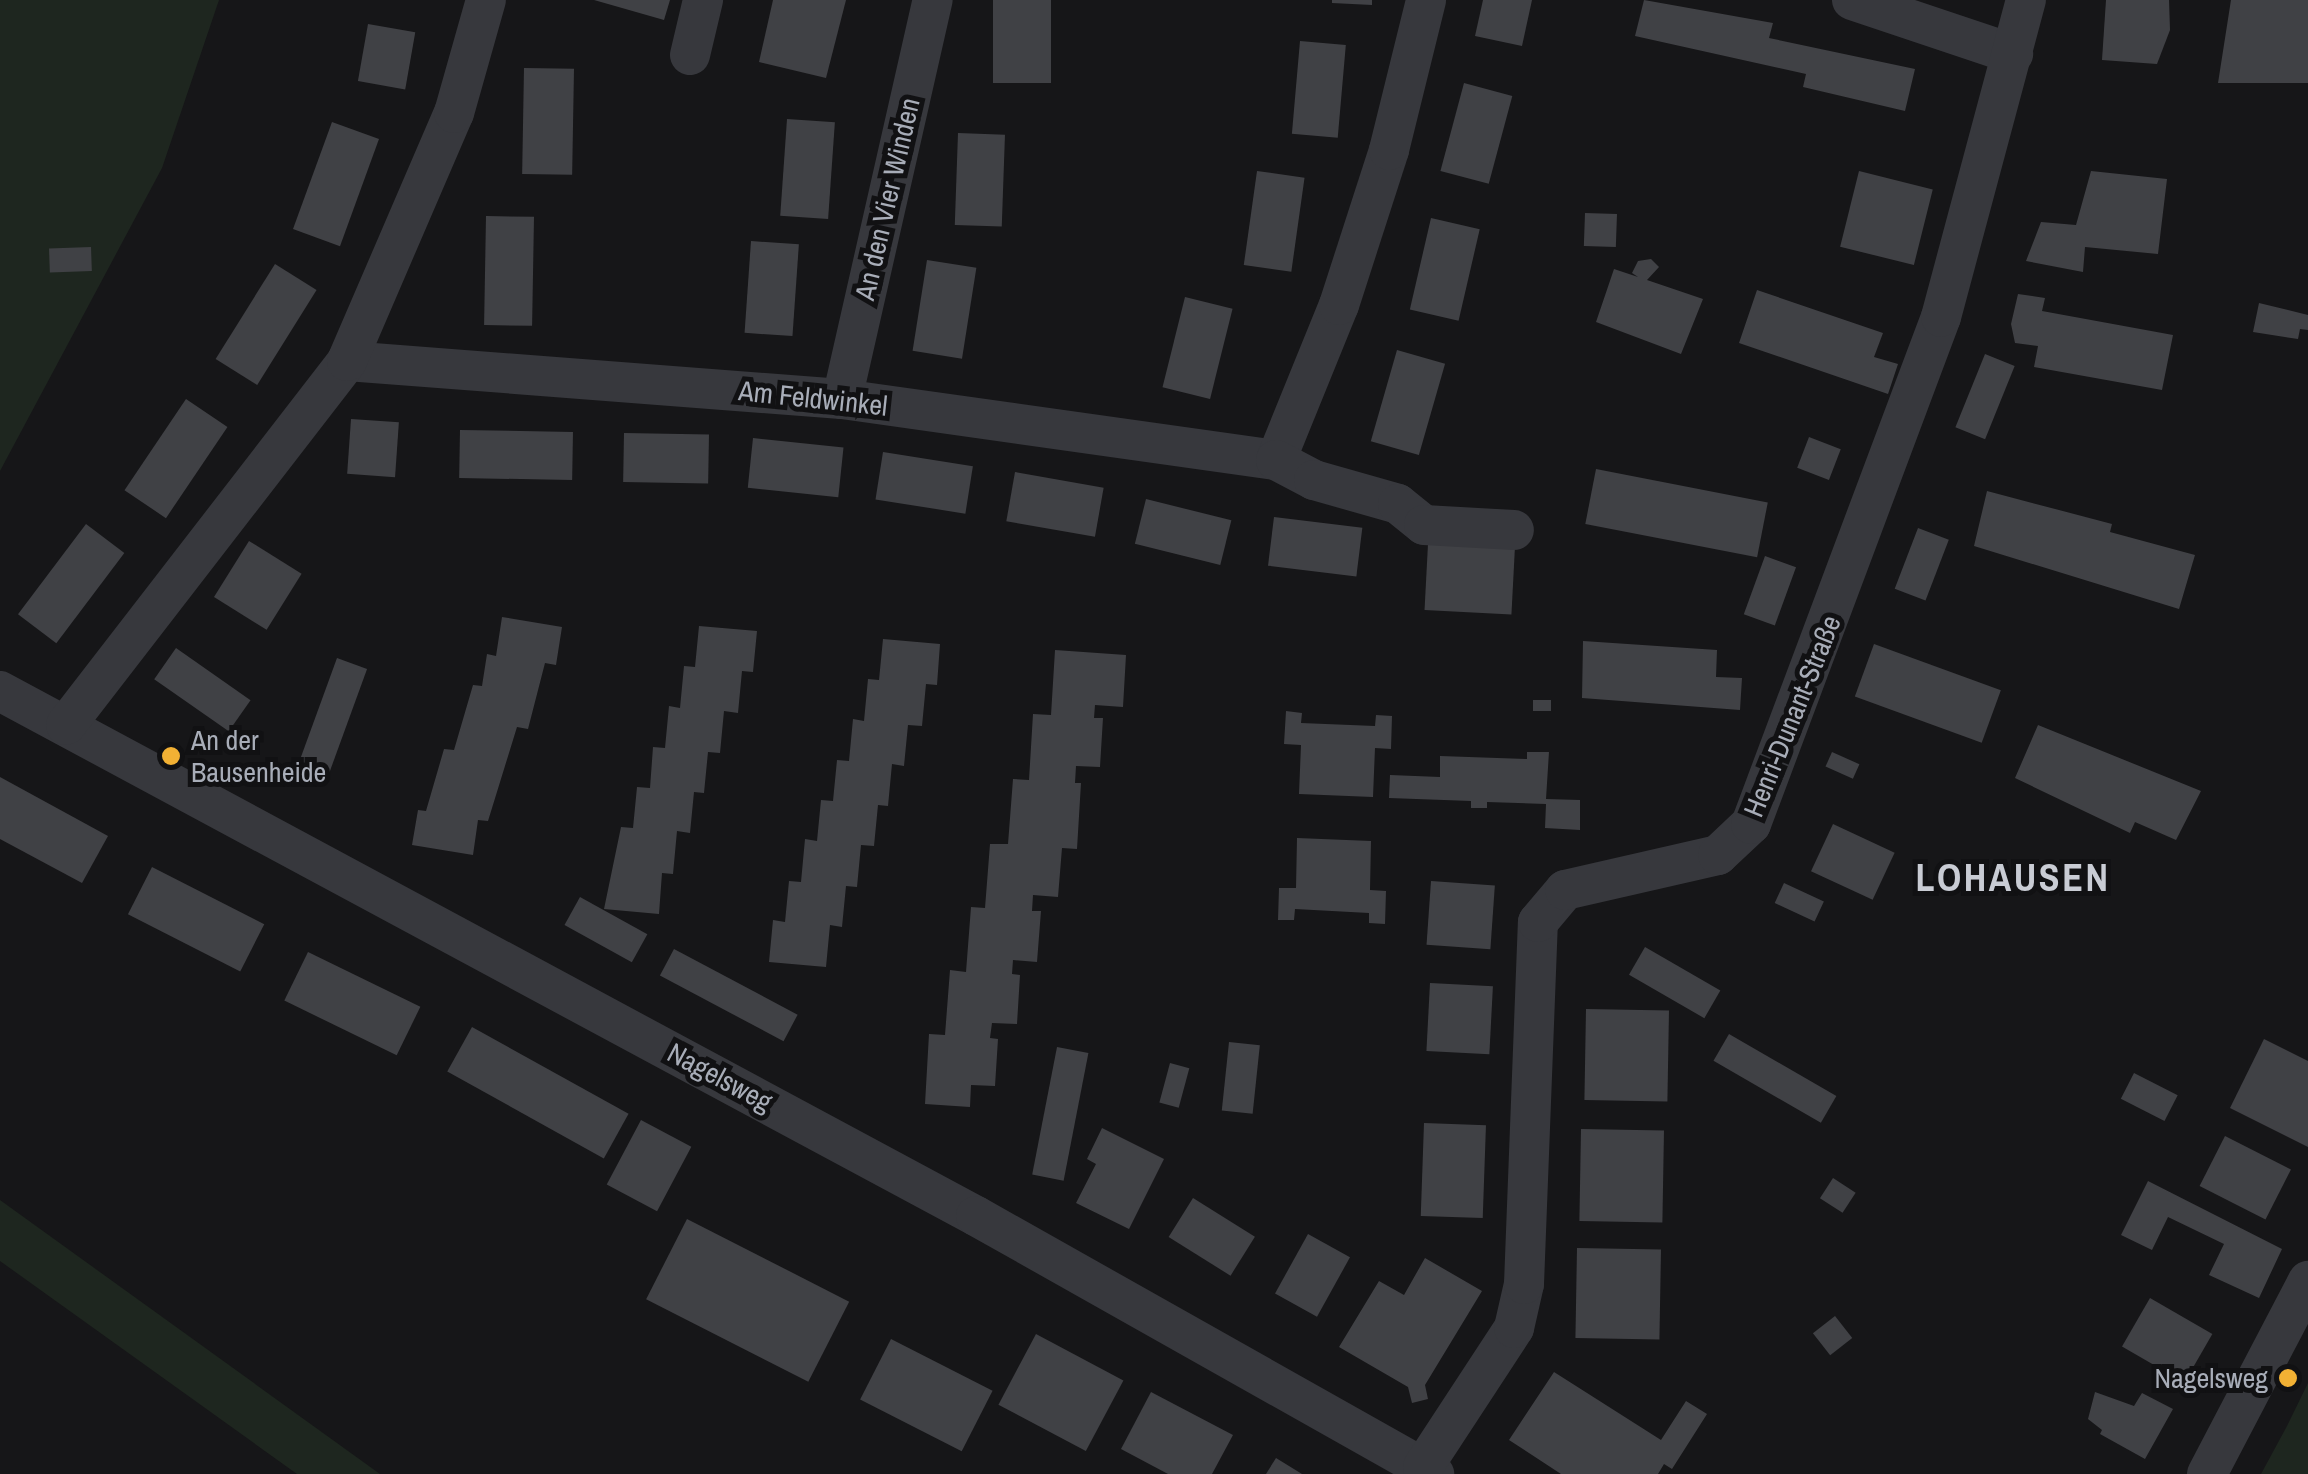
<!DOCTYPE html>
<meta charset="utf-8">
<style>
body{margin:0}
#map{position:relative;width:2308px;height:1474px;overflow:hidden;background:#161618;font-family:"Archivo Narrow",sans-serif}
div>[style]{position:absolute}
.green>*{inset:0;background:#1e261f}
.building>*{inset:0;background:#404145;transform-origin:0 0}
.minor>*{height:40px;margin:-20px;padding:0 20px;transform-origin:20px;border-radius:20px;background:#37383d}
.dots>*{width:28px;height:28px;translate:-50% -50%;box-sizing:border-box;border:5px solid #111113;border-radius:50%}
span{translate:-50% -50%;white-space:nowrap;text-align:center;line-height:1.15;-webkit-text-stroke:10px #111113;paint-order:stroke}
.street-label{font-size:28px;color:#a8adb8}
.poi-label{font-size:28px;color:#a8adb8}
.left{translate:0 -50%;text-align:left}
.right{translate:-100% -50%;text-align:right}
.district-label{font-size:38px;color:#c9ccd4;font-weight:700;letter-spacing:2.5px}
</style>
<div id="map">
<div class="green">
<i style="clip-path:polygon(0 0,219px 0,162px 168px,0 471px)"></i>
<i style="clip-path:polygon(0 1200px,380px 1474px,297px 1474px,0 1261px)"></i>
<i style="clip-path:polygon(2308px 1383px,2308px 1474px,2261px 1474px,2287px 1426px)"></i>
</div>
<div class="building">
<i style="clip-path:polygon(594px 0,670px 0,664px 20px)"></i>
<i style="clip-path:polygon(773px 0,846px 0,826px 78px,759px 62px)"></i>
<i style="left:993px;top:0;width:58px;height:83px"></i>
<i style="clip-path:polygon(1332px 0,1372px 0,1372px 5px,1332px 3px)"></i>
<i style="clip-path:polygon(1483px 0,1532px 0,1522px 46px,1475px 36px)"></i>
<i style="clip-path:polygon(1644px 0,1773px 23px,1769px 38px,1915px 69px,1905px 111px,1803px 87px,1806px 74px,1635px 36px)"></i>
<i style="clip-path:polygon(2106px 0,2169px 0,2170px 30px,2157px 64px,2102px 60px)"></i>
<i style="clip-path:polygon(2231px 0,2308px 0,2308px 83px,2218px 83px)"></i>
<i style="left:368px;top:24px;width:48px;height:58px;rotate:10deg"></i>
<i style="left:1300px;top:41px;width:46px;height:93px;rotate:5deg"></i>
<i style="left:524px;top:68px;width:50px;height:106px;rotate:1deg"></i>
<i style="left:1464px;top:83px;width:50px;height:91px;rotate:15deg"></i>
<i style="left:787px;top:119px;width:48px;height:97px;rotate:4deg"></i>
<i style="left:332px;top:122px;width:50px;height:114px;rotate:20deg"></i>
<i style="left:958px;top:133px;width:47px;height:92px;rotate:2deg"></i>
<i style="left:1257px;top:171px;width:48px;height:95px;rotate:8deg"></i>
<i style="left:1859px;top:171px;width:76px;height:78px;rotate:14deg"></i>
<i style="clip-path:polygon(2091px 171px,2167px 179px,2158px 254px,2085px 247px,2083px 272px,2026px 261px,2041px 222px,2076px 225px)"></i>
<i style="left:1585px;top:213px;width:32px;height:33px;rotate:2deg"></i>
<i style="left:486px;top:216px;width:48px;height:109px;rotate:1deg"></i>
<i style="left:1431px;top:218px;width:50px;height:94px;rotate:13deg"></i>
<i style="left:751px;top:241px;width:48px;height:92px;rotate:4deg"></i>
<i style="left:91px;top:247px;width:24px;height:42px;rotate:88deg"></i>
<i style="clip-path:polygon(1651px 259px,1659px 267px,1647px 280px,1703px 299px,1681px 354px,1596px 322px,1614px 269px,1638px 277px,1632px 273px,1638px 261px)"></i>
<i style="left:927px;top:260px;width:50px;height:92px;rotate:9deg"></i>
<i style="left:275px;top:264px;width:49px;height:112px;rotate:32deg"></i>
<i style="clip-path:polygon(1757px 290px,1883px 333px,1874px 357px,1898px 364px,1888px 394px,1739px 343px)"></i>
<i style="clip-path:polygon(2018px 294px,2045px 298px,2042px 311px,2173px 335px,2162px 390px,2034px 367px,2038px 346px,2015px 343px,2011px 324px)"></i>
<i style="left:1185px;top:297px;width:49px;height:93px;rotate:14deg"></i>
<i style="clip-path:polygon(2259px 303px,2308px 315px,2308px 330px,2300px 329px,2298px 339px,2253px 332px)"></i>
<i style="left:1397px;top:350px;width:50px;height:95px;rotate:16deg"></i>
<i style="left:1985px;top:354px;width:32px;height:79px;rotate:22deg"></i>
<i style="left:186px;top:399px;width:50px;height:110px;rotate:34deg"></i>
<i style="left:351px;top:419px;width:48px;height:55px;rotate:4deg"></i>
<i style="left:460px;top:430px;width:113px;height:48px;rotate:1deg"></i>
<i style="left:624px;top:433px;width:85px;height:49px;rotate:1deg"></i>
<i style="left:1809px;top:437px;width:34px;height:33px;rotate:21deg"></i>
<i style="left:753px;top:438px;width:91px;height:50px;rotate:6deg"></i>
<i style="left:883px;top:452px;width:91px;height:48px;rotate:9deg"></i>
<i style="left:1596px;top:469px;width:175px;height:56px;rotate:11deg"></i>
<i style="left:1015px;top:472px;width:90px;height:50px;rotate:10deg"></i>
<i style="clip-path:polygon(1987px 491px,2112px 524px,2110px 532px,2195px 555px,2179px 609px,1974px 546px)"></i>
<i style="left:1146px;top:499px;width:88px;height:46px;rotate:14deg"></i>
<i style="left:1274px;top:517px;width:89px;height:49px;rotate:7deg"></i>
<i style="left:86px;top:524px;width:48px;height:113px;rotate:37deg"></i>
<i style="left:1918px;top:528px;width:33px;height:65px;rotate:21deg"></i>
<i style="left:249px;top:541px;width:62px;height:66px;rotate:32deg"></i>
<i style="left:1428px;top:544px;width:87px;height:66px;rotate:3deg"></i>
<i style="left:1765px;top:556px;width:33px;height:62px;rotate:20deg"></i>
<i style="clip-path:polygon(502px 617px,562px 627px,556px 665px,545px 663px,528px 729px,517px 727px,488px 821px,478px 820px,473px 855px,412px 845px,418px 810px,426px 811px,444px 749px,454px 750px,473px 685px,482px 686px,487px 654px,496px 656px)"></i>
<i style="clip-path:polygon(699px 626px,757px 631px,753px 672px,742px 671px,738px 713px,724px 711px,720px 753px,708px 752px,704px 793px,694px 792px,690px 833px,677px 831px,673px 874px,662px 873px,659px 914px,604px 909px,621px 827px,633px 828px,637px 787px,650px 788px,653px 747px,665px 748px,669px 706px,680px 708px,684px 666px,695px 667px)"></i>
<i style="clip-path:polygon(883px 639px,940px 644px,937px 685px,926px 684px,922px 726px,908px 725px,904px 766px,892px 764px,888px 806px,878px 805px,874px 846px,861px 845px,857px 887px,846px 886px,842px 927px,830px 925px,826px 967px,769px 962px,773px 920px,785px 922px,789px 881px,801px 882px,805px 839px,817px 841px,821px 800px,833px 801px,837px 760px,849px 761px,853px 719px,864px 721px,868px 679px,879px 680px)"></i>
<i style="clip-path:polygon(1583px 641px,1717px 650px,1716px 677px,1742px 678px,1740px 710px,1582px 698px)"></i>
<i style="left:1874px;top:644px;width:135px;height:56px;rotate:20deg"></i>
<i style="left:176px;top:648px;width:91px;height:38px;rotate:35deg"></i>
<i style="clip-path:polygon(1055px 650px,1126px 655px,1123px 707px,1095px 705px,1094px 718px,1103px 718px,1100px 767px,1076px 766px,1075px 783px,1081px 783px,1077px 849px,1062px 848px,1058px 897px,1033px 895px,1032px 911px,1041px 911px,1037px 962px,1013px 960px,1012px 974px,1020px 975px,1017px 1024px,992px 1023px,990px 1038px,998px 1039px,995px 1086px,971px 1085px,970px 1107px,925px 1104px,929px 1034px,945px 1035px,950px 970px,966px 972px,971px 907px,985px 908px,990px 844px,1008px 844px,1013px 779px,1029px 780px,1033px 714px,1051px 715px)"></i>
<i style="left:337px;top:658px;width:32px;height:116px;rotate:20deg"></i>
<i style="left:1533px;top:700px;width:18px;height:11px"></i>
<i style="clip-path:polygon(1286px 711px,1302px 713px,1301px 723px,1375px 726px,1376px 715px,1392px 716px,1391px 749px,1375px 748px,1373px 797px,1299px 794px,1301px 745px,1284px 744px)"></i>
<i style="clip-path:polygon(2038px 725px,2201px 791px,2176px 840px,2135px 822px,2130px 833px,2015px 778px)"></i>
<i style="clip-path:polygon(1527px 752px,1549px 752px,1546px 799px,1580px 800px,1580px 830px,1545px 828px,1546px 804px,1487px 802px,1487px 808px,1471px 808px,1471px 801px,1389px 798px,1390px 775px,1440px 777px,1440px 756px,1527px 759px)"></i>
<i style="left:1832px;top:752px;width:30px;height:16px;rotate:24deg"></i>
<i style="clip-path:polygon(0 777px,108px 836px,82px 883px,0 839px)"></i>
<i style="left:1833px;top:824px;width:68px;height:52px;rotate:25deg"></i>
<i style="clip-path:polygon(1297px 838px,1371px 841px,1370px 890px,1386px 891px,1385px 924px,1369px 923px,1369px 913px,1295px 909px,1294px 920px,1278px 920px,1279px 888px,1296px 888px)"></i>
<i style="left:152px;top:867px;width:126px;height:53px;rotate:27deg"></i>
<i style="left:1431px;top:881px;width:64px;height:64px;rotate:4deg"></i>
<i style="left:1784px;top:883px;width:44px;height:22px;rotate:25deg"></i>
<i style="left:580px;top:897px;width:77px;height:32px;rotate:29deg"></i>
<i style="left:1645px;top:947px;width:87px;height:32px;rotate:30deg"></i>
<i style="left:674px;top:949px;width:140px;height:30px;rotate:28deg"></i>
<i style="left:308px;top:952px;width:125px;height:54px;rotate:26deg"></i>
<i style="left:1430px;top:983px;width:63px;height:68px;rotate:3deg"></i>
<i style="left:1586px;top:1009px;width:83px;height:91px;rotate:1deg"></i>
<i style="left:472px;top:1027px;width:179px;height:51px;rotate:29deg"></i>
<i style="left:1729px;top:1034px;width:124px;height:31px;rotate:30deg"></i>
<i style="clip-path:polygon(2264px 1039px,2308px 1061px,2308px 1147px,2230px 1108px)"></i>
<i style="left:1229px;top:1042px;width:31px;height:69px;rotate:6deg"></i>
<i style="left:1057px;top:1047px;width:32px;height:130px;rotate:11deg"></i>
<i style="left:1170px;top:1063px;width:20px;height:41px;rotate:15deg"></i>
<i style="left:2134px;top:1073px;width:49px;height:29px;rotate:27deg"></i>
<i style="left:641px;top:1120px;width:57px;height:73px;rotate:28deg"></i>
<i style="left:1424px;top:1123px;width:62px;height:93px;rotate:2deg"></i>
<i style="clip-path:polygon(1102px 1128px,1164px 1159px,1129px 1229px,1076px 1203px,1096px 1164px,1087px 1159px)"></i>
<i style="left:1581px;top:1129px;width:83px;height:92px;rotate:1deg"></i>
<i style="left:2225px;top:1136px;width:74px;height:56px;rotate:27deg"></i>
<i style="left:1833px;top:1178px;width:27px;height:24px;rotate:33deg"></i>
<i style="clip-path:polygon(2148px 1181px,2282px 1249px,2259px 1298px,2209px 1275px,2224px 1244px,2168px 1217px,2152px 1250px,2121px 1235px)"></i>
<i style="left:1193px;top:1198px;width:73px;height:46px;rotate:32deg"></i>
<i style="left:687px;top:1219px;width:182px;height:90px;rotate:27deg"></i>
<i style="left:1308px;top:1234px;width:48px;height:68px;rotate:29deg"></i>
<i style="left:1577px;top:1248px;width:84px;height:90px;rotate:1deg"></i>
<i style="clip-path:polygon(1425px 1258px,1482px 1291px,1425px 1385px,1428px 1399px,1412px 1403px,1408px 1387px,1339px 1347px,1379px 1281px,1404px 1295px)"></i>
<i style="left:2150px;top:1298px;width:72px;height:56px;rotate:30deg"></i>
<i style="left:1835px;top:1316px;width:28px;height:28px;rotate:52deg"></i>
<i style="left:1036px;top:1334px;width:99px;height:80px;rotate:28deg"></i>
<i style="left:891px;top:1339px;width:114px;height:68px;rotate:27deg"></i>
<i style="clip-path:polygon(1554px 1372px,1661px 1440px,1686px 1401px,1707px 1414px,1672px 1469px,1664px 1464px,1658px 1474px,1561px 1474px,1509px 1440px)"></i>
<i style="clip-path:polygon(1151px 1392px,1233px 1435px,1212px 1474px,1168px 1474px,1121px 1449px)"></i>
<i style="clip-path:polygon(2095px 1392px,2134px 1406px,2142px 1393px,2173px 1409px,2145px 1459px,2100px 1434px,2102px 1430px,2088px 1419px)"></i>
<i style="clip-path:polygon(1276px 1458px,1302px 1474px,1266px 1474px)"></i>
</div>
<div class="minor">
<i style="left:1852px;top:0;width:170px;rotate:18.5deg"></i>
<i style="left:690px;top:55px;width:57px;rotate:-76.7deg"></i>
<i style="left:347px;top:361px;width:496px;rotate:4.4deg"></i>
<i style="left:842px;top:399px;width:438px;rotate:8deg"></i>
<i style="left:1276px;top:460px;width:167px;rotate:-67.9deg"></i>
<i style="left:1339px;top:305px;width:163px;rotate:-72.1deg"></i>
<i style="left:1389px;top:150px;width:154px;rotate:-76.1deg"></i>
<i style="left:842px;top:399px;width:409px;rotate:-77.2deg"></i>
<i style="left:1276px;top:460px;width:43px;rotate:27.8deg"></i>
<i style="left:1314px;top:480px;width:87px;rotate:15.9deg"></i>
<i style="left:1398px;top:504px;width:33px;rotate:39deg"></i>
<i style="left:1424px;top:525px;width:90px;rotate:3.2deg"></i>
<i style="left:0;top:691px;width:1108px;rotate:28.28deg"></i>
<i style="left:976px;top:1216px;width:526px;rotate:29.39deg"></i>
<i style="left:66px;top:725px;width:460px;rotate:-52.3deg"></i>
<i style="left:347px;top:361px;width:270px;rotate:-66.7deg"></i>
<i style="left:454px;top:113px;width:117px;rotate:-74.2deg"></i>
<i style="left:1423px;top:1467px;width:166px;rotate:-56.8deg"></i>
<i style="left:1514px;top:1328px;width:45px;rotate:-77.2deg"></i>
<i style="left:1524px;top:1284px;width:362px;rotate:-87.8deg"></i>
<i style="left:1538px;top:922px;width:42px;rotate:-49.8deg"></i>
<i style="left:1565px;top:890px;width:157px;rotate:-12.9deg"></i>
<i style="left:1718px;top:855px;width:45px;rotate:-43.2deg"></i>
<i style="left:1751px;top:824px;width:541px;rotate:-69.46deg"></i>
<i style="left:1941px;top:317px;width:328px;rotate:-75deg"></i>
<i style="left:2207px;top:1474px;width:218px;rotate:-62.4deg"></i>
</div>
<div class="dots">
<i style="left:171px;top:756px;background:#f2b134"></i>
<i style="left:2288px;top:1378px;background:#f2b134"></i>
</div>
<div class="street-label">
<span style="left:887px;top:199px;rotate:-77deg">An den Vier Winden</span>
<span style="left:813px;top:398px;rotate:6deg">Am Feldwinkel</span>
<span style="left:1792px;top:716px;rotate:-68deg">Henri-Dunant-Straße</span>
<span style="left:720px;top:1077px;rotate:28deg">Nagelsweg</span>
</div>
<div class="poi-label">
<span class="left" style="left:191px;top:756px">An der<br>Bausenheide</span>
<span class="right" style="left:2268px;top:1378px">Nagelsweg</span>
</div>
<div class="district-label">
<span style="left:2013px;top:878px">LOHAUSEN</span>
</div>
</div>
